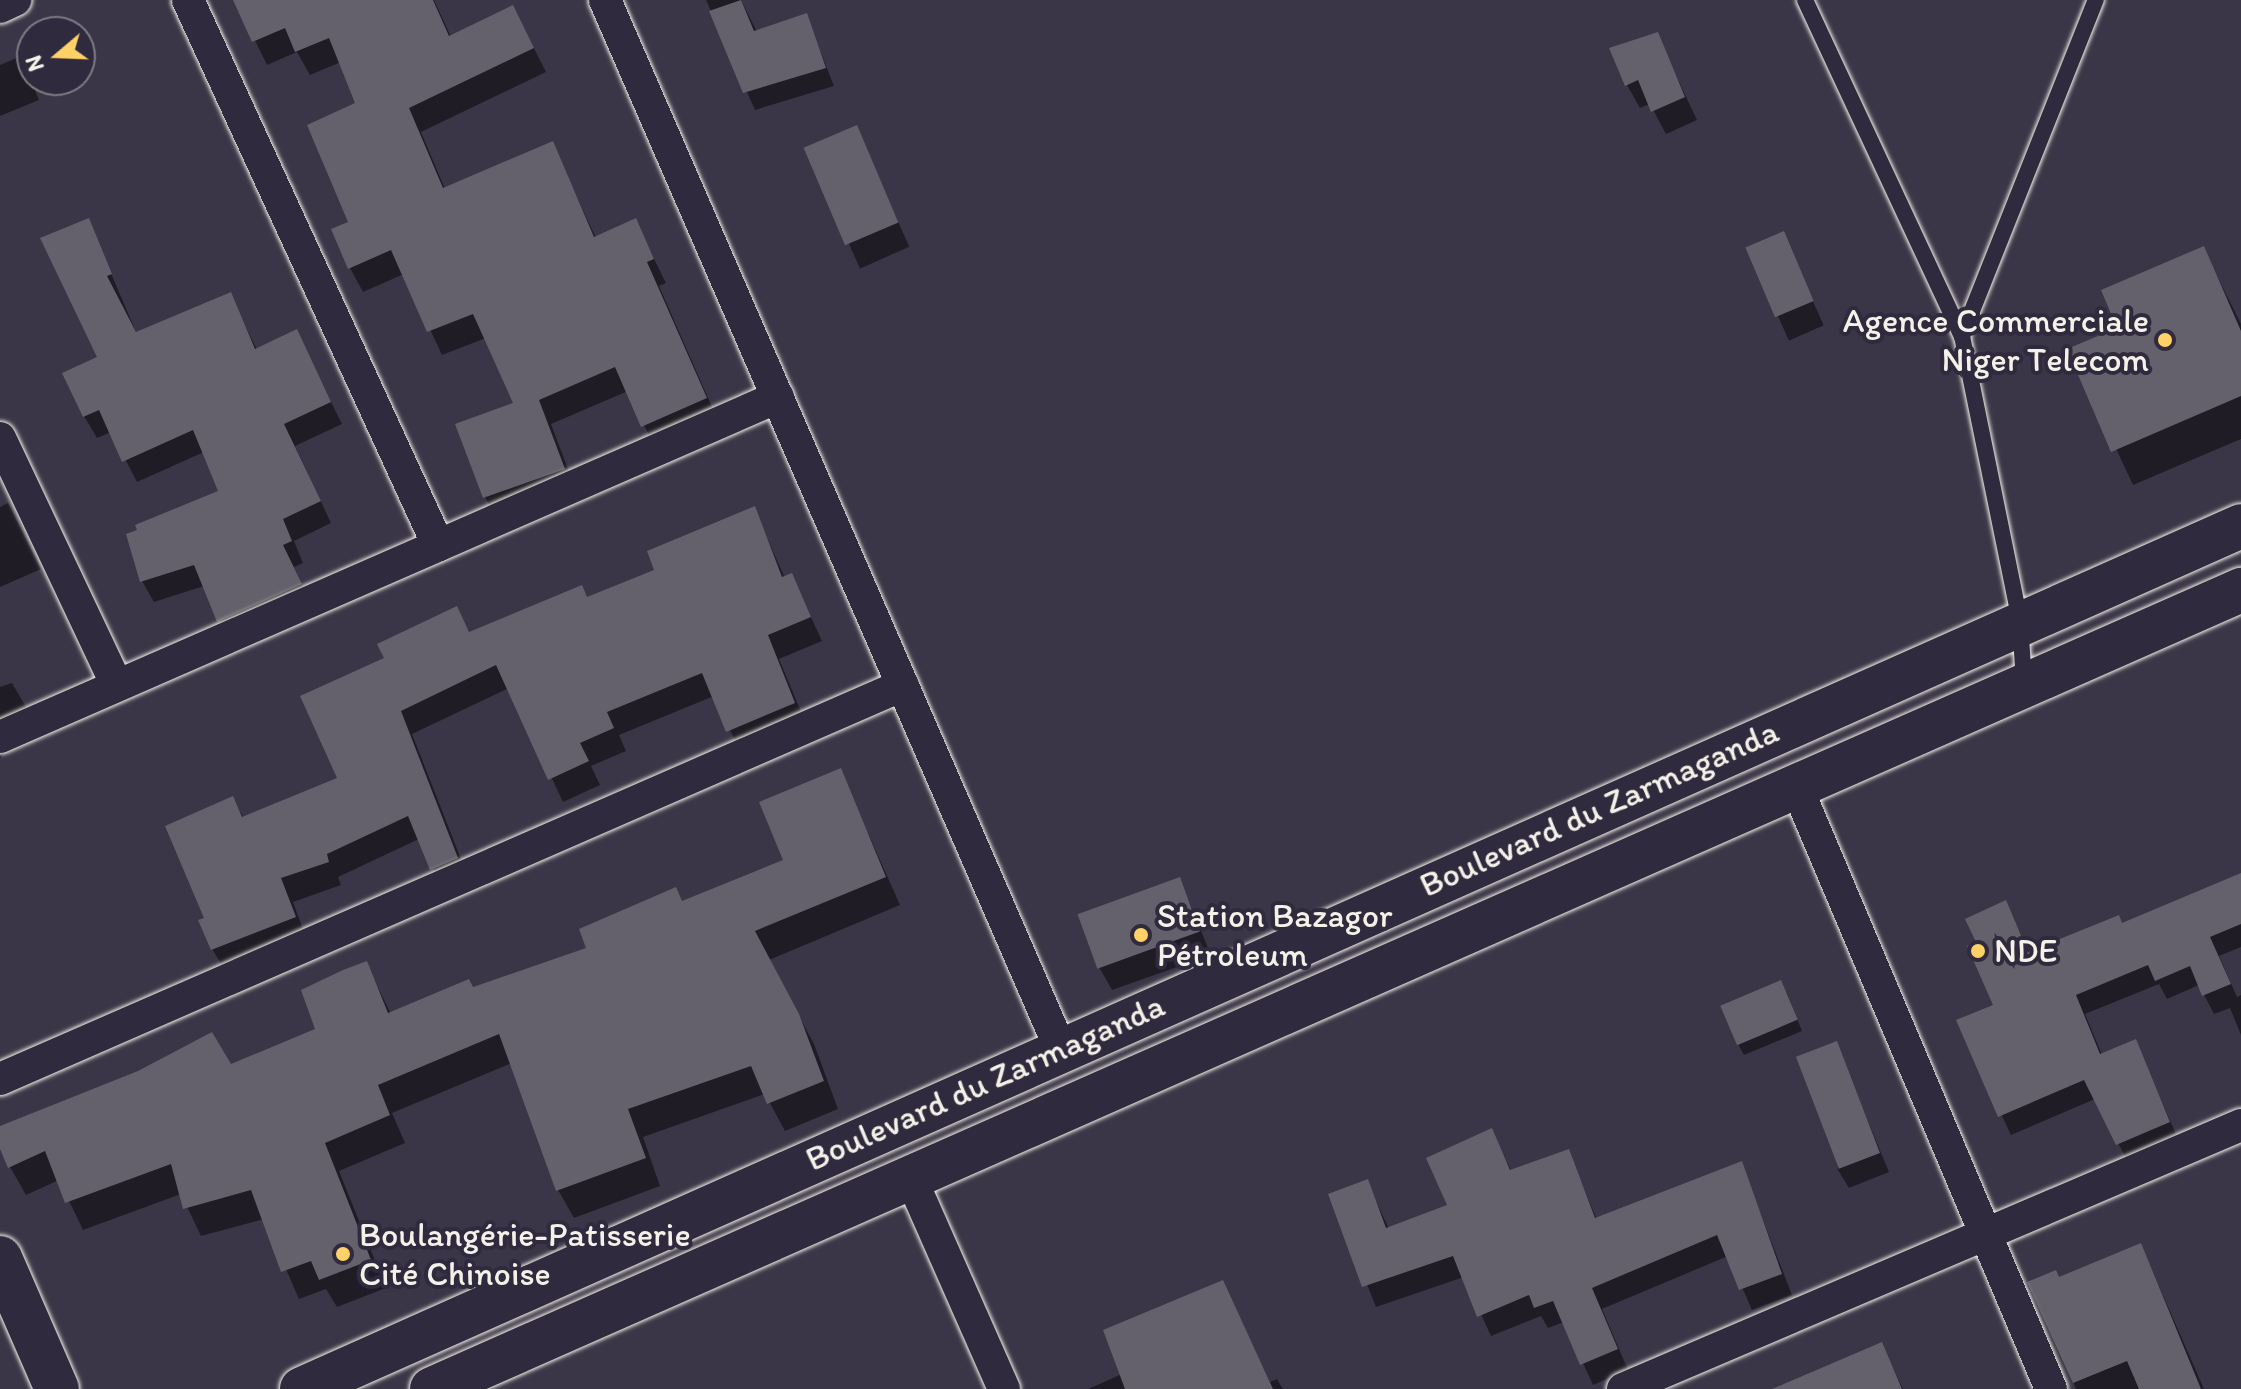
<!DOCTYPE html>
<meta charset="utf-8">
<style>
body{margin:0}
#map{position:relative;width:2241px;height:1389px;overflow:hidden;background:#3b3647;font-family:Itim,sans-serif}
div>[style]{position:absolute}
.shadow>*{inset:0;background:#0007;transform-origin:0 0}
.building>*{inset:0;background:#65616c;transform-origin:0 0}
.roads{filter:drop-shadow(0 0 2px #f4f1e8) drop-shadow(0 0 2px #f4f1e8)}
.lane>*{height:16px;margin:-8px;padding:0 8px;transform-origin:8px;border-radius:8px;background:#2f2a3d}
.street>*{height:32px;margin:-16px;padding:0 16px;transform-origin:16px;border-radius:16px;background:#2f2a3d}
.secondary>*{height:44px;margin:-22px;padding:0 22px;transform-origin:22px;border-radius:22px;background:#2f2a3d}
.primary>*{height:44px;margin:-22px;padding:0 22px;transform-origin:22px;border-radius:22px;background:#2f2a3d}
.dots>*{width:22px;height:22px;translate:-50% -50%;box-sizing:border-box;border:4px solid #2f2a3d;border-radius:50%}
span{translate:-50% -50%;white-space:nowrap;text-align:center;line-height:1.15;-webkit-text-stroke:8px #2f2a3d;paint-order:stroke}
.poi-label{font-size:34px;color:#f4f1e8}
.right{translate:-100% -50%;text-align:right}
.left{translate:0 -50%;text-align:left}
.street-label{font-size:34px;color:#f4f1e8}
.north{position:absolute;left:16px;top:16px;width:80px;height:80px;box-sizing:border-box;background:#2f2a3d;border:2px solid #7e7a81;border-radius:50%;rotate:251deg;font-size:22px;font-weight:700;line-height:32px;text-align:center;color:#f4f1e8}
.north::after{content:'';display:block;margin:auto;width:28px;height:36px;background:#ffd166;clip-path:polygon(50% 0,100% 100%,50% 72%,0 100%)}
</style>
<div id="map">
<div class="shadow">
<i style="clip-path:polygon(235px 0,434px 0,451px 37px,513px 7px,546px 72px,421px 132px,445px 189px,552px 144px,596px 238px,635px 220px,666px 283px,659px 286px,719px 423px,656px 450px,628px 391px,551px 424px,577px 493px,498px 521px,485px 497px,516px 404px,486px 338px,442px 355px,404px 274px,363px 292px,350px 268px,358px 104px,341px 62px,310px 75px,297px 52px,267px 65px)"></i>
<i style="clip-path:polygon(706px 0,741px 0,757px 32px,806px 15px,834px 86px,755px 110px)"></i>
<i style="clip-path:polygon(1657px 35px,1697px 120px,1666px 134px,1650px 104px,1640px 108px,1627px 85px)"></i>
<i style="clip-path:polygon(21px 56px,39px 100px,0 116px,0 65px)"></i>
<i style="left:856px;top:127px;width:131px;height:54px;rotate:66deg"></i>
<i style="clip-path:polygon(88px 220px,137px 334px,230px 294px,257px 350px,296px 332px,342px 424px,295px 446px,331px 523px,294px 541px,303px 563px,294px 567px,312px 606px,231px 642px,204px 586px,154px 602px,142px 581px,220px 492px,204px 452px,137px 482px,111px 432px,97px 438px,84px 416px,65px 374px,99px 358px)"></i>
<i style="left:1783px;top:234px;width:100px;height:38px;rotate:66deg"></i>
<i style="clip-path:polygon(2203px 248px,2241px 324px,2241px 439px,2133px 485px,2070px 350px,2120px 329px)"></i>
<i style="clip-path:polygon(8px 503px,41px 569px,0 587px,0 507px)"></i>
<i style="clip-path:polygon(754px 509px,785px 578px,792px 576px,822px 641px,779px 659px,807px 726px,741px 753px,714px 696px,619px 735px,626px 751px,591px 766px,600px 785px,563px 802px,509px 688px,412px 734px,470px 882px,445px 892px,419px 839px,338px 877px,341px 885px,293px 902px,307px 940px,226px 972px,212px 949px,207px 919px,232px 799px,244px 818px,339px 779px,386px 659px,456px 609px,470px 634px,588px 599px,657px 571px)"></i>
<i style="clip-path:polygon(12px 683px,29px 712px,0 759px,0 687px)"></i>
<i style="clip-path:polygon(840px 770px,900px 905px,769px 960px,814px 1044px,838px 1109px,785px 1131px,765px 1094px,643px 1137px,660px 1186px,574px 1218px,558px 1190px,512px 1063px,392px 1113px,405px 1143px,339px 1171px,386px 1288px,337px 1307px,326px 1289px,299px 1299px,264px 1219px,201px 1236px,181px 1194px,83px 1230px,59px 1180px,26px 1195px,10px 1167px,0 1128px,231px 1066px,318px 1030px,366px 963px,391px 1014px,589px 949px,786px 861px)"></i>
<i style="clip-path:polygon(2241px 875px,2241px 947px,2219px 956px,2237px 997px,2241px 995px,2241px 1035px,2230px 1008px,2214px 1014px,2199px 985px,2167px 999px,2159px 984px,2085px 1014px,2102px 1055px,2135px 1041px,2179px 1141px,2128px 1162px,2095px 1099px,2011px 1135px,1958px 1022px,1996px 1006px,1979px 943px,2005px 903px,2030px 953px,2122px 925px)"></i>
<i style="clip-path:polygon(1180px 880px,1211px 955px,1112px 990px,1099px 967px)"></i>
<i style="clip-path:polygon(1787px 993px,1802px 1031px,1744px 1055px,1738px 1044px)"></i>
<i style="clip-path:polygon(1836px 1044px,1889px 1172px,1849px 1188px,1838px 1170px)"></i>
<i style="clip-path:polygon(1491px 1131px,1512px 1172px,1568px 1151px,1597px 1220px,1741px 1163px,1792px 1295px,1752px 1310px,1728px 1256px,1602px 1309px,1628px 1370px,1593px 1385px,1564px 1322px,1548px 1328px,1541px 1316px,1491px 1336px,1464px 1277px,1376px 1307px,1331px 1195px,1367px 1182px,1389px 1229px,1450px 1206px)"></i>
<i style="clip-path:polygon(2141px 1245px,2204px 1389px,2076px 1389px,2057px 1340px,2059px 1279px)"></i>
<i style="clip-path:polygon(1223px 1282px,1270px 1382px,1277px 1379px,1283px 1389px,1088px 1389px,1122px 1374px)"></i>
<i style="clip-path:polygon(1882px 1345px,1903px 1389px,1780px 1389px)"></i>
</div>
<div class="building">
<i style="clip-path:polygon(233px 0,433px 0,449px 36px,513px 5px,534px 48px,409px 108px,443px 188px,553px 141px,594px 237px,636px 218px,654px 259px,647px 262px,707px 398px,641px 427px,615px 367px,539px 400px,565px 469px,483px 498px,455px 424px,513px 403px,473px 314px,427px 332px,391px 250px,348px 269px,331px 229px,348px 222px,307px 125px,355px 103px,329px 38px,295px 52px,285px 28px,252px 42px)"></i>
<i style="clip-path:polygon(741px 0,754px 31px,807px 13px,826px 68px,743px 93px,709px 11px)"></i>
<i style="clip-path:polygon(1658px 32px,1685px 97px,1651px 112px,1638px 80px,1625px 86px,1609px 48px)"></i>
<i style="left:857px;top:125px;width:106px;height:58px;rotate:67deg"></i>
<i style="clip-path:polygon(89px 218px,112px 274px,107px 276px,136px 332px,231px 292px,255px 349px,297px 329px,331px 402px,284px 424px,321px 501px,283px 519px,292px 541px,283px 545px,302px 584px,217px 622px,194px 565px,140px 582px,126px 534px,137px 530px,135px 525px,218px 491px,193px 430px,122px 462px,99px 410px,83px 417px,62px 373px,97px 357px,40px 238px)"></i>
<i style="left:1784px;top:231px;width:76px;height:42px;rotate:67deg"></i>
<i style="clip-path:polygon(2204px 246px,2241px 331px,2241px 396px,2111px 452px,2067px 349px,2117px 328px,2101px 290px)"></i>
<i style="clip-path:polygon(755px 506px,782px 577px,792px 573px,811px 617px,768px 635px,795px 703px,726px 732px,702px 673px,607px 712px,614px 728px,580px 743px,589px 761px,548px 780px,496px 665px,401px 711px,458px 858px,430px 870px,408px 816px,327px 854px,329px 862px,281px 878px,296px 917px,211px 950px,198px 920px,204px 918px,165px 826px,233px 796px,242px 817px,337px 778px,300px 696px,384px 658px,377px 644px,457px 606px,469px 632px,582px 585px,587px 597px,654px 570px,647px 551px)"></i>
<i style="clip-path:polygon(841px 768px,886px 877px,755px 931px,799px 1014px,824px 1081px,767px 1104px,751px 1066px,628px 1109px,646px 1158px,556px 1191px,499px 1034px,378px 1085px,390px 1115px,325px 1143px,371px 1260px,319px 1280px,311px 1261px,281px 1272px,251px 1190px,183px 1209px,171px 1164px,65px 1203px,45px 1151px,8px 1168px,0 1149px,0 1126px,138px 1071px,212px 1032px,231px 1064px,315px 1029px,301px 990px,343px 970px,367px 961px,388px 1013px,469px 979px,473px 987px,586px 948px,579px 929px,676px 887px,682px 901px,783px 860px,759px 802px)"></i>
<i style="clip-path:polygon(2241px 873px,2241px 924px,2210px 937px,2231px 984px,2202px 996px,2190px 966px,2155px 981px,2148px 965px,2076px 995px,2100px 1054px,2136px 1039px,2170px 1122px,2116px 1145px,2084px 1080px,1998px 1117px,1956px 1020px,1993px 1005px,1967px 946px,1976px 942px,1965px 919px,2006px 900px,2028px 952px,2119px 915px,2122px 923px)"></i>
<i style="left:1180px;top:877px;width:58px;height:109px;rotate:70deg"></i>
<i style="left:1781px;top:980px;width:43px;height:66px;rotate:67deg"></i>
<i style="left:1837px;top:1041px;width:120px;height:44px;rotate:69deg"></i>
<i style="clip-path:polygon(1492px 1128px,1510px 1170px,1569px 1149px,1595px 1218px,1742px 1161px,1782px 1274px,1739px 1290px,1717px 1235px,1592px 1288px,1618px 1349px,1580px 1365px,1553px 1301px,1534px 1308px,1529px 1295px,1477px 1317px,1453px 1256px,1362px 1287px,1328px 1194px,1368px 1179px,1386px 1228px,1447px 1205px,1426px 1158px)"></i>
<i style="clip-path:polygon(2141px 1243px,2201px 1389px,2139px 1389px,2127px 1361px,2073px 1383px,2027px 1282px,2056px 1270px,2059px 1277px)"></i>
<i style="clip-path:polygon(1223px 1280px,1273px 1389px,1125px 1389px,1103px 1330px)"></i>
<i style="clip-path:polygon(1882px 1342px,1902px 1389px,1772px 1389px)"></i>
</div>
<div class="roads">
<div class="lane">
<i style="left:1805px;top:0;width:371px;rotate:65deg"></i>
<i style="left:1962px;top:336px;width:292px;rotate:78.5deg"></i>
<i style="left:2020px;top:622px;width:60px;rotate:86.2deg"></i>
<i style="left:1962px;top:336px;width:362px;rotate:-68.3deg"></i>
</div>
<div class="street">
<i style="left:188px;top:0;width:600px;rotate:65.36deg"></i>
<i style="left:605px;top:0;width:1143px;rotate:66.53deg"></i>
<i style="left:0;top:7px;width:17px;rotate:-25deg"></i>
<i style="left:0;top:438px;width:273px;rotate:64.7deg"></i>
<i style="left:0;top:737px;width:849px;rotate:-23.61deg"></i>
<i style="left:1795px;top:783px;width:658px;rotate:67.1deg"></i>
<i style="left:0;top:1079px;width:985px;rotate:-23.57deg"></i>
<i style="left:910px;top:1176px;width:233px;rotate:66.2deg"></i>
<i style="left:1623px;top:1389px;width:672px;rotate:-23.13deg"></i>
</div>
<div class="secondary">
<i style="left:0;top:1258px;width:143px;rotate:66.5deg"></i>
</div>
<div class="primary">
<i style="left:302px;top:1389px;width:2122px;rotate:-23.99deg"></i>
<i style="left:432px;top:1389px;width:1978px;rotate:-23.83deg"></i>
</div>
</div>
<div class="dots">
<i style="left:2165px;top:340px;background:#ffd166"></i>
<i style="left:1141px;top:935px;background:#ffd166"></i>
<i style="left:1978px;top:951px;background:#ffd166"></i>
<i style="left:343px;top:1254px;background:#ffd166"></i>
</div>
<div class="poi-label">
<span class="right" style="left:2149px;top:340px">Agence Commerciale<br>Niger Telecom</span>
<span class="left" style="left:1157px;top:935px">Station Bazagor<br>Pétroleum</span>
<span class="left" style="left:1994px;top:951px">NDE</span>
<span class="left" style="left:359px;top:1254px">Boulangérie-Patisserie<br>Cité Chinoise</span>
</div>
<div class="street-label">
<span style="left:1599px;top:808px;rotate:-24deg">Boulevard du Zarmaganda</span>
<span style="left:985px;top:1082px;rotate:-24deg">Boulevard du Zarmaganda</span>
</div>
<div class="north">N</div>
</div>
